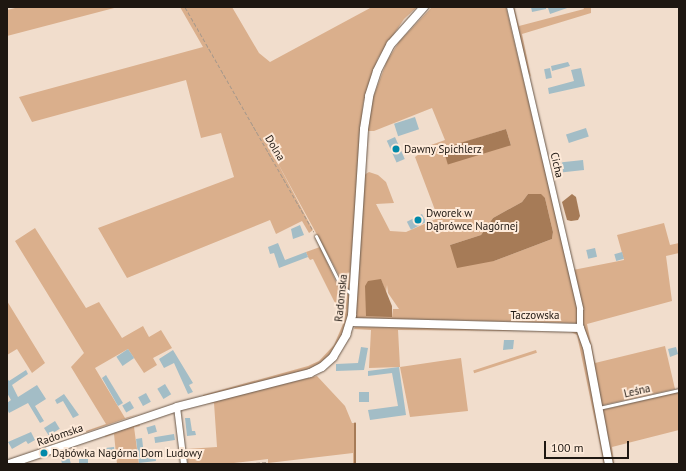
<!DOCTYPE html>
<meta charset="utf-8">
<style>
body{margin:0}
#map{position:relative;width:686px;height:471px;overflow:hidden;background:#f1ddcc;font-family:"PT Sans",sans-serif}
div>[style]{position:absolute}
.green>*{inset:0;background:#daaf8c;transform-origin:0 0}
.water>*{inset:0;background:#a67b57;transform-origin:0 0}
.stream>*{height:1.5px;margin:-0.75px;padding:0 0.75px;transform-origin:0.75px;border-radius:0.75px;background:#a67b57}
.building>*{inset:0;background:#a3bdc6;transform-origin:0 0}
.path>*{height:1px;margin-top:-0.5px;transform-origin:0;background:repeating-linear-gradient(90deg,#a7988a 0 4px,transparent 0 6px)}
.roads{filter:drop-shadow(0 0 1px #685749) drop-shadow(0 0 1px #685749)}
.service>*{height:3px;margin:-1.5px;padding:0 1.5px;transform-origin:1.5px;border-radius:1.5px;background:#fff}
.minor>*{height:6px;margin:-3px;padding:0 3px;transform-origin:3px;border-radius:3px;background:#fff}
.tertiary>*{height:8px;margin:-4px;padding:0 4px;transform-origin:4px;border-radius:4px;background:#fff}
.dots>*{width:11px;height:11px;translate:-50% -50%;box-sizing:border-box;border:2px solid #feead9;border-radius:50%}
span{translate:-50% -50%;white-space:nowrap;text-align:center;line-height:1.15;-webkit-text-stroke:4px #feead9;paint-order:stroke}
.street-label{font-size:11px;color:#1e1711}
.poi-label{font-size:11px;color:#1e1711}
.left{translate:0 -50%;text-align:left}
.frame{position:absolute;inset:0;border:8px solid #1e1711;pointer-events:none}
.scale{position:absolute;left:544px;top:441px;width:85px;height:18px;box-sizing:border-box;border:2px solid #1e1711;border-top:0;padding-left:5px;font-size:12px;line-height:14px;white-space:nowrap;color:#1e1711;-webkit-text-stroke:3px #feead9;paint-order:stroke}
</style>
<div id="map">
<div class="green">
<i style="clip-path:polygon(19px 7px,118px 7px,7px 36px,7px 10px)"></i>
<i style="clip-path:polygon(180px 7px,232px 7px,259px 53px,270px 62px,372px 7px,417px 7px,404px 19px,378px 58px,363px 103px,349px 290px,345px 286px,275px 158px,313px 230px,309px 233px,302px 221px,276px 234px,270px 220px,127px 278px,98px 228px,234px 177px,221px 133px,201px 138px,186px 80px,32px 122px,19px 97px,203px 47px)"></i>
<i style="clip-path:polygon(evenodd,432px 7px,506px 7px,578px 309px,577px 323px,355px 318px,364px 175px,369px 172px,378px 175px,386px 182px,394px 203px,376px 204px,390px 231px,406px 232px,438px 218px,415px 157px,431px 145px,445px 140px,432px 108px,374px 131px,367px 131px,371px 103px,387px 61px,399px 42px,432px 7px,506px 129px,511px 145px,443px 149px,506px 129px,432px 7px,528px 194px,545px 198px,553px 232px,552px 239px,494px 261px,450px 245px,481px 235px,493px 218px,522px 202px,528px 194px,432px 7px,381px 279px,386px 293px,387px 285px,388px 293px,399px 309px,393px 309px,392px 317px,381px 279px)"></i>
<i style="clip-path:polygon(512px 7px,514px 7px,519px 26px,584px 9px,583px 7px,591px 7px,591px 13px,522px 34px,531px 77px,527px 71px)"></i>
<i style="clip-path:polygon(664px 223px,670px 245px,679px 243px,679px 253px,666px 256px,672px 301px,587px 324px,595px 363px,665px 346px,675px 389px,603px 405px,599px 403px,573px 270px,624px 260px,617px 235px)"></i>
<i style="clip-path:polygon(35px 228px,86px 308px,99px 302px,122px 338px,143px 326px,149px 337px,161px 330px,172px 348px,153px 358px,157px 365px,144px 373px,128px 349px,95px 368px,125px 418px,139px 414px,84px 433px,83px 432px,106px 424px,71px 367px,84px 353px,15px 241px)"></i>
<i style="clip-path:polygon(320px 247px,338px 286px,351px 297px,348px 322px,337px 346px,325px 361px,310px 369px,203px 397px,203px 395px,308px 366px,319px 361px,334px 345px,343px 324px,346px 309px,336px 305px,313px 259px,310px 260px,308px 257px,306px 252px)"></i>
<i style="clip-path:polygon(7px 301px,45px 363px,32px 373px,17px 349px,7px 355px)"></i>
<i style="clip-path:polygon(355px 327px,576px 330px,581px 335px,607px 464px,604px 464px,577px 335px,569px 331px,398px 330px,400px 367px,461px 358px,468px 411px,410px 417px,400px 367px,369px 368px,371px 330px,354px 329px)"></i>
<i style="left:536px;top:350px;width:3px;height:66px;rotate:72deg"></i>
<i style="clip-path:polygon(317px 376px,345px 406px,352px 423px,356px 423px,356px 464px,353px 464px,353px 453px,268px 463px,268px 459px,225px 464px,188px 464px,186px 449px,217px 447px,214px 403px,201px 404px)"></i>
<i style="clip-path:polygon(679px 392px,679px 430px,612px 447px,614px 464px,611px 464px,602px 410px)"></i>
<i style="clip-path:polygon(138px 422px,140px 426px,134px 427px,139px 464px,117px 464px,114px 434px,105px 437px,104px 434px,123px 428px,129px 428px,129px 425px)"></i>
</div>
<div class="water">
<i style="left:506px;top:129px;width:17px;height:66px;rotate:73deg"></i>
<i style="clip-path:polygon(528px 194px,541px 194px,545px 198px,553px 232px,552px 239px,494px 261px,457px 268px,450px 245px,481px 235px,493px 218px,522px 202px)"></i>
<i style="clip-path:polygon(572px 194px,576px 197px,580px 216px,578px 220px,571px 221px,567px 220px,562px 202px)"></i>
<i style="clip-path:polygon(381px 279px,392px 306px,392px 317px,366px 316px,365px 286px,368px 281px)"></i>
</div>
<div class="stream">
<i style="left:355px;top:464px;width:40px;rotate:-90deg"></i>
</div>
<div class="building">
<i style="clip-path:polygon(531px 7px,546px 7px,546px 9px,532px 12px)"></i>
<i style="clip-path:polygon(570px 7px,550px 14px,548px 8px,552px 7px)"></i>
<i style="clip-path:polygon(568px 62px,570px 66px,552px 71px,551px 66px)"></i>
<i style="left:550px;top:68px;width:10px;height:6px;rotate:79deg"></i>
<i style="clip-path:polygon(581px 68px,585px 86px,549px 94px,548px 88px,574px 81px,571px 70px)"></i>
<i style="left:415px;top:117px;width:13px;height:22px;rotate:72deg"></i>
<i style="left:586px;top:128px;width:9px;height:21px;rotate:72deg"></i>
<i style="left:395px;top:137px;width:24px;height:9px;rotate:66deg"></i>
<i style="left:583px;top:160px;width:10px;height:21px;rotate:84deg"></i>
<i style="left:422px;top:214px;width:9px;height:17px;rotate:63deg"></i>
<i style="clip-path:polygon(300px 225px,304px 235px,293px 239px,291px 229px)"></i>
<i style="clip-path:polygon(278px 243px,285px 260px,306px 252px,308px 257px,279px 268px,274px 253px,270px 254px,268px 247px)"></i>
<i style="left:595px;top:248px;width:9px;height:9px;rotate:77deg"></i>
<i style="left:622px;top:252px;width:7px;height:8px;rotate:74deg"></i>
<i style="clip-path:polygon(504px 340px,514px 340px,513px 349px,503px 350px)"></i>
<i style="clip-path:polygon(361px 347px,368px 348px,364px 370px,336px 371px,336px 364px,358px 363px)"></i>
<i style="clip-path:polygon(676px 347px,678px 354px,670px 357px,668px 349px)"></i>
<i style="left:128px;top:349px;width:11px;height:14px;rotate:56deg"></i>
<i style="clip-path:polygon(173px 350px,193px 383px,189px 385px,193px 392px,188px 394px,174px 363px,164px 368px,159px 359px)"></i>
<i style="clip-path:polygon(399px 367px,406px 415px,370px 420px,368px 410px,398px 406px,392px 373px,368px 376px,368px 371px)"></i>
<i style="clip-path:polygon(26px 370px,28px 374px,12px 385px,18px 397px,37px 385px,46px 399px,35px 406px,44px 421px,40px 423px,28px 403px,9px 413px,7px 409px,7px 403px,11px 400px,7px 393px,7px 378px,9px 381px)"></i>
<i style="clip-path:polygon(106px 375px,123px 403px,118px 406px,102px 378px)"></i>
<i style="left:165px;top:384px;width:12px;height:9px;rotate:59deg"></i>
<i style="left:359px;top:392px;width:10px;height:10px"></i>
<i style="left:146px;top:393px;width:10px;height:9px;rotate:61deg"></i>
<i style="clip-path:polygon(64px 394px,79px 415px,73px 418px,63px 401px,57px 404px,55px 400px)"></i>
<i style="left:130px;top:401px;width:8px;height:9px;rotate:60deg"></i>
<i style="clip-path:polygon(185px 418px,190px 418px,192px 431px,195px 431px,196px 435px,187px 436px)"></i>
<i style="left:55px;top:421px;width:9px;height:13px;rotate:58deg"></i>
<i style="left:155px;top:425px;width:7px;height:9px;rotate:74deg"></i>
<i style="clip-path:polygon(31px 432px,35px 440px,28px 444px,26px 441px,12px 449px,8px 442px)"></i>
<i style="left:174px;top:434px;width:6px;height:20px;rotate:81deg"></i>
<i style="clip-path:polygon(142px 438px,144px 455px,155px 454px,156px 461px,139px 463px,136px 439px)"></i>
<i style="left:114px;top:447px;width:9px;height:9px;rotate:84deg"></i>
<i style="left:79px;top:452px;width:9px;height:11px"></i>
<i style="clip-path:polygon(69px 457px,71px 464px,62px 464px,61px 459px)"></i>
</div>
<div class="path">
<i style="left:185px;top:7px;width:259px;rotate:60.2deg"></i>
<i style="left:244px;top:464px;width:23px;rotate:-5deg"></i>
</div>
<div class="roads">
<div class="service">
<i style="left:316px;top:236px;width:56px;rotate:63.4deg"></i>
<i style="left:341px;top:286px;width:14px;rotate:36deg"></i>
<i style="left:599px;top:408px;width:82px;rotate:-12.7deg"></i>
</div>
<div class="minor">
<i style="left:510px;top:7px;width:310px;rotate:76.9deg"></i>
<i style="left:580px;top:309px;width:19px;rotate:90deg"></i>
<i style="left:177px;top:407px;width:57px;rotate:83deg"></i>
</div>
<div class="tertiary">
<i style="left:351px;top:322px;width:229px;rotate:1.5deg"></i>
<i style="left:580px;top:328px;width:20px;rotate:70deg"></i>
<i style="left:587px;top:347px;width:119px;rotate:79.4deg"></i>
<i style="left:9px;top:464px;width:177px;rotate:-18.7deg"></i>
<i style="left:177px;top:407px;width:137px;rotate:-14.3deg"></i>
<i style="left:310px;top:373px;width:13px;rotate:-27deg"></i>
<i style="left:322px;top:367px;width:15px;rotate:-42deg"></i>
<i style="left:333px;top:357px;width:26px;rotate:-59deg"></i>
<i style="left:346px;top:335px;width:21px;rotate:-73deg"></i>
<i style="left:352px;top:315px;width:186px;rotate:-86.3deg"></i>
<i style="left:364px;top:129px;width:33px;rotate:-81deg"></i>
<i style="left:369px;top:96px;width:26px;rotate:-72deg"></i>
<i style="left:377px;top:71px;width:30px;rotate:-63deg"></i>
<i style="left:391px;top:44px;width:50px;rotate:-48.3deg"></i>
</div>
</div>
<div class="dots">
<i style="left:396px;top:149px;background:#0089a9"></i>
<i style="left:418px;top:220px;background:#0089a9"></i>
<i style="left:44px;top:453px;background:#0089a9"></i>
</div>
<div class="street-label">
<span style="left:275px;top:148px;rotate:59deg">Dolna</span>
<span style="left:557px;top:165px;rotate:77deg">Cicha</span>
<span style="left:341px;top:298px;rotate:-84deg">Radomska</span>
<span style="left:535px;top:315px">Taczowska</span>
<span style="left:637px;top:391px;rotate:-13deg">Leśna</span>
<span style="left:60px;top:435px;rotate:-19deg">Radomska</span>
</div>
<div class="poi-label">
<span class="left" style="left:404px;top:149px">Dawny Spichlerz</span>
<span class="left" style="left:426px;top:220px">Dworek w<br>Dąbrówce Nagórnej</span>
<span class="left" style="left:52px;top:453px">Dąbówka Nagórna Dom Ludowy</span>
</div>
<div class="frame"></div>
<div class="scale">100 m</div>
</div>
